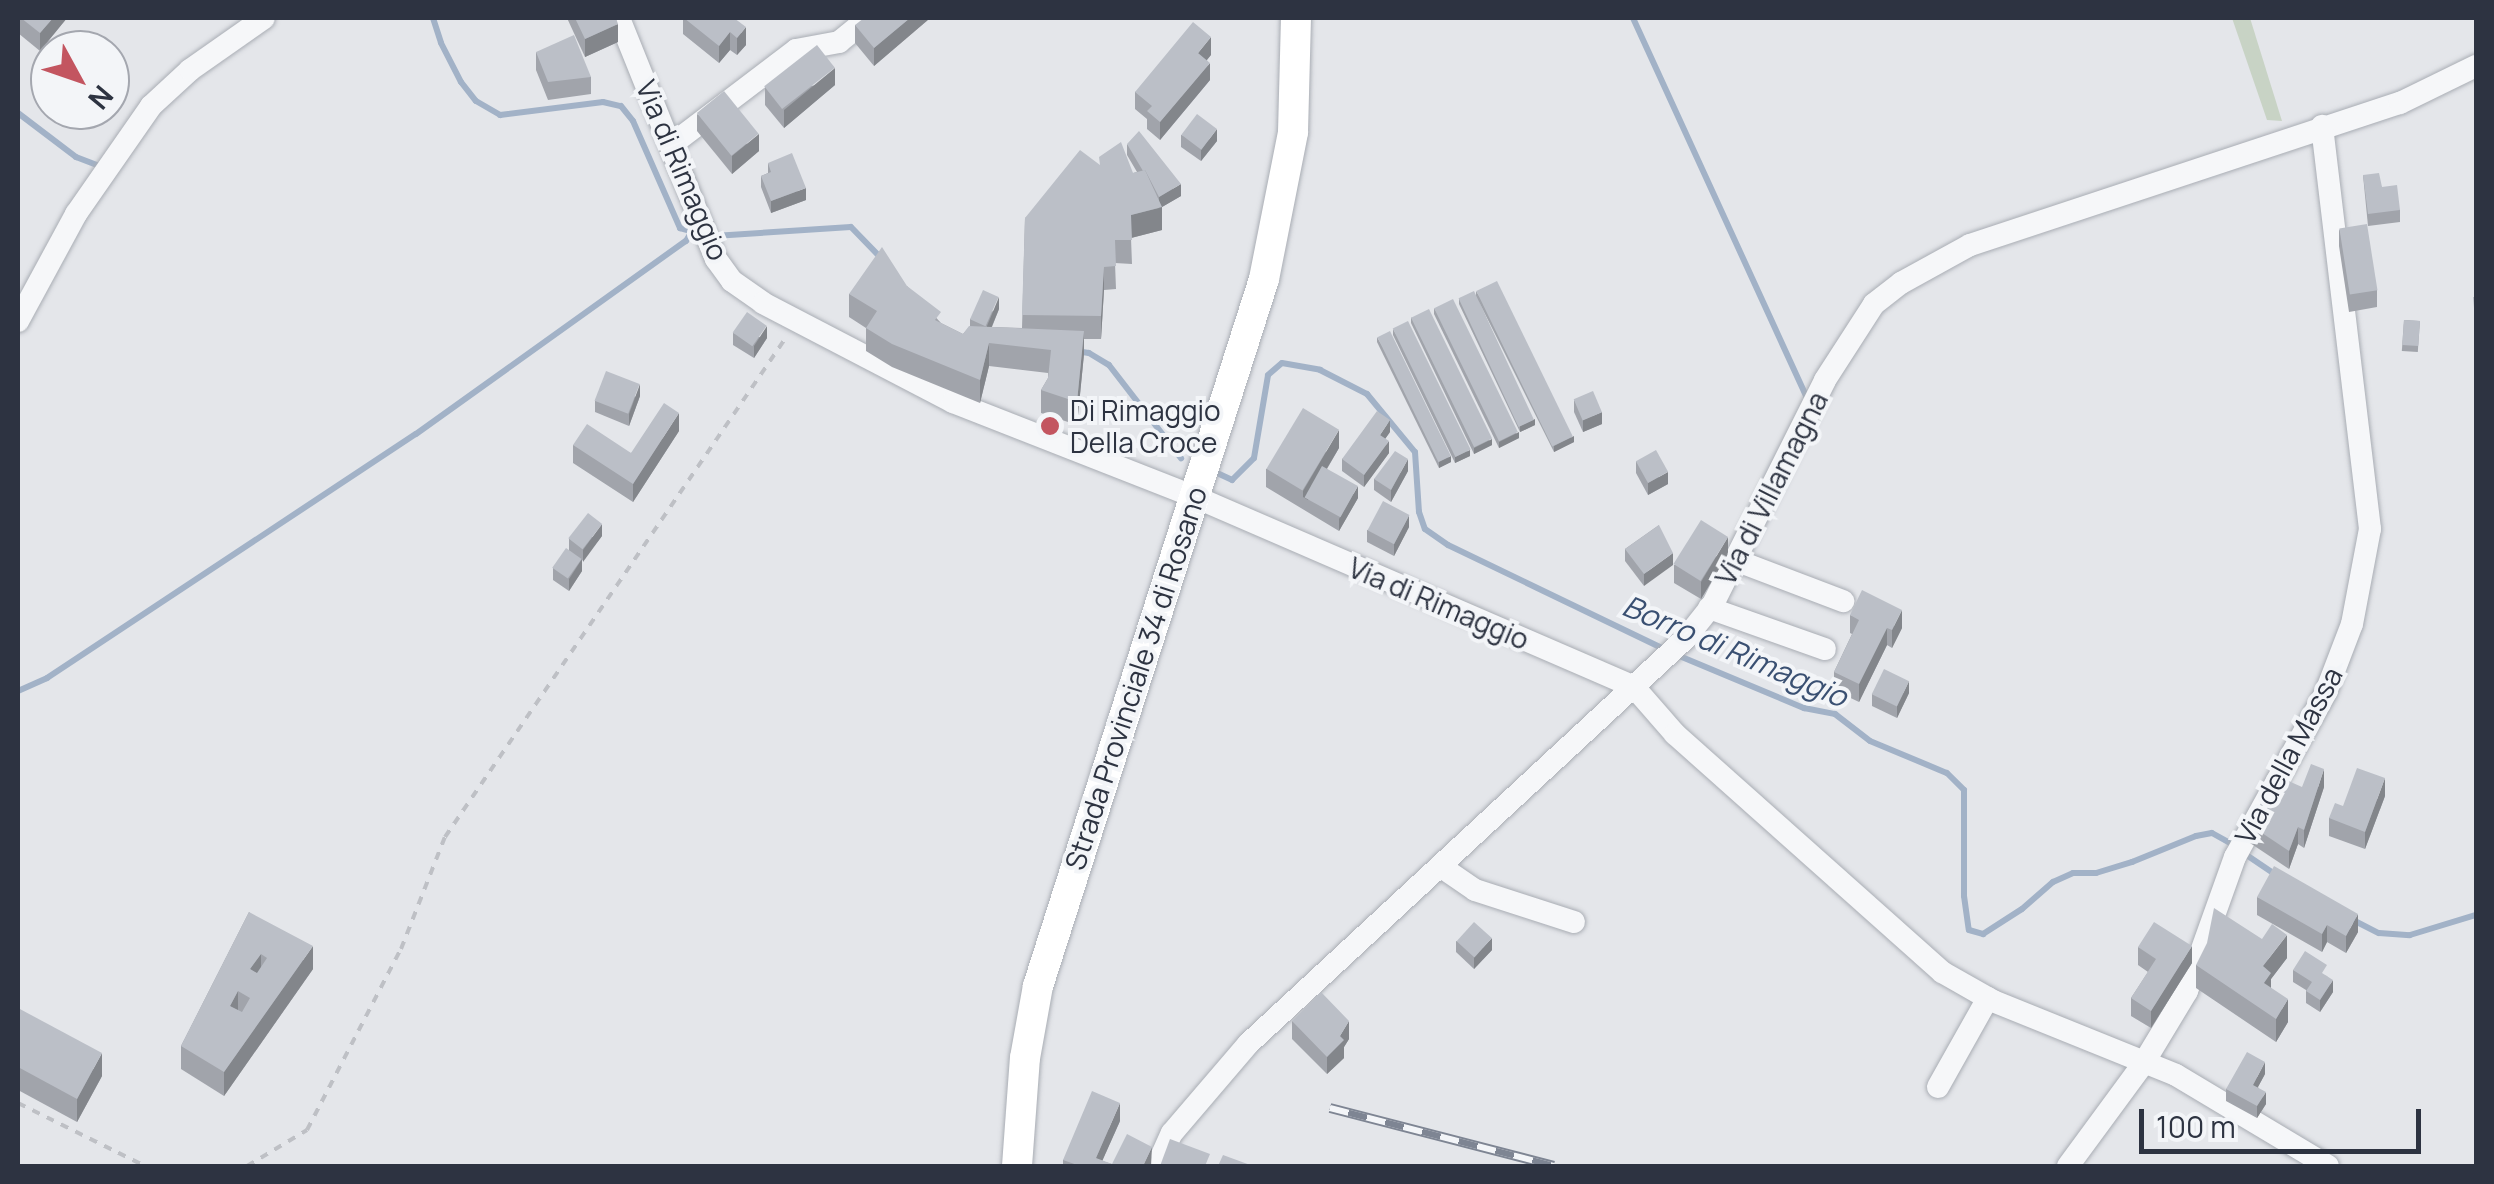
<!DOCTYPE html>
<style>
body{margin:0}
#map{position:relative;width:2494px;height:1184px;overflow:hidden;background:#e4e6ea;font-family:Manrope,sans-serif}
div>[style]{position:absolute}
.green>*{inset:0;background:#c8d3c5}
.stream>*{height:6px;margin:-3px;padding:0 3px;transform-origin:3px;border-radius:3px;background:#a2b2c7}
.path>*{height:4px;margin-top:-2px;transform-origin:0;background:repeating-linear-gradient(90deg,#bec0c5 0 8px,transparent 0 16px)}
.roads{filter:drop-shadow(0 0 2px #a9adb4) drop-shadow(0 0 2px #a9adb4)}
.minor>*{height:22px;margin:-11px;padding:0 11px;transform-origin:11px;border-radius:11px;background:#f6f7f9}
.major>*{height:30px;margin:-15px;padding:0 15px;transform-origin:15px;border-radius:15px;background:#fff}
.rail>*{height:10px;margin-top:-5px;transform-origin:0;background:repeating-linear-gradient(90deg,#f3f5f8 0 19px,#7e8593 0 38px);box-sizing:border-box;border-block:2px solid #7e8593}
.wall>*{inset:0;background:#a1a4ab;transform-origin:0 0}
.shaded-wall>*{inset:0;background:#83868b}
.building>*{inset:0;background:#bbbfc7;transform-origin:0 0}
.dots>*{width:28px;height:28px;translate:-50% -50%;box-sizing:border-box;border:5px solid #f3f5f8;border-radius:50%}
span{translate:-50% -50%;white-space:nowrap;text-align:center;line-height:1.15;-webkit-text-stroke:8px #f3f5f8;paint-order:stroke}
.street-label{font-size:28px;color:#2d3341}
.poi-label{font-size:28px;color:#2d3341}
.left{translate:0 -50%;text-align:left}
.water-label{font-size:30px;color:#3a5072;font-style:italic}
.frame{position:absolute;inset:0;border:20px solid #2d3341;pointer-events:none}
.north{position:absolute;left:30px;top:30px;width:100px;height:100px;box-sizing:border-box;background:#f3f5f8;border:2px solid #a4a7af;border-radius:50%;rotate:130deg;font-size:28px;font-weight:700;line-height:40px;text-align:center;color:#2d3341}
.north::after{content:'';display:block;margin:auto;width:35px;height:45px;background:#c35560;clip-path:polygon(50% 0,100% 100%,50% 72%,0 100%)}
.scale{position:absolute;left:2139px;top:1109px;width:282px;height:45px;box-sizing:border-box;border:5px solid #2d3341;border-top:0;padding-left:12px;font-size:30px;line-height:35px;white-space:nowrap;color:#2d3341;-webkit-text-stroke:8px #f3f5f8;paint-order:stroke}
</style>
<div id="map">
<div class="green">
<i style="clip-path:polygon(2232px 18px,2250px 18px,2282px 121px,2267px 120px)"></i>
</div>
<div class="stream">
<i style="left:433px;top:18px;width:26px;rotate:72deg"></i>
<i style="left:441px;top:43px;width:44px;rotate:62.9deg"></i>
<i style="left:461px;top:82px;width:24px;rotate:52deg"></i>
<i style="left:476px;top:101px;width:28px;rotate:30deg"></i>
<i style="left:500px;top:115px;width:104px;rotate:-7.2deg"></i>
<i style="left:603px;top:102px;width:18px;rotate:13deg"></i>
<i style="left:621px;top:106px;width:19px;rotate:51deg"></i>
<i style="left:633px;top:121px;width:117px;rotate:66.3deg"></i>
<i style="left:680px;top:228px;width:18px;rotate:16deg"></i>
<i style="left:1633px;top:18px;width:418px;rotate:65.4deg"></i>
<i style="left:18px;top:113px;width:73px;rotate:37.2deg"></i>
<i style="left:76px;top:157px;width:30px;rotate:21deg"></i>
<i style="left:714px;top:236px;width:137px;rotate:-3.8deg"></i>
<i style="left:851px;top:227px;width:45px;rotate:45.9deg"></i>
<i style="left:1076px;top:351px;width:13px;rotate:9deg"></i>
<i style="left:1089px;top:353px;width:23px;rotate:31deg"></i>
<i style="left:1109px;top:365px;width:118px;rotate:52.3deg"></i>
<i style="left:1215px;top:472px;width:19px;rotate:25deg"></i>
<i style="left:1232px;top:480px;width:31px;rotate:-45deg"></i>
<i style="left:1254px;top:458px;width:84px;rotate:-80.4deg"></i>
<i style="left:1268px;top:375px;width:18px;rotate:-41deg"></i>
<i style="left:1282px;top:363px;width:39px;rotate:10deg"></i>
<i style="left:1320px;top:370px;width:53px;rotate:27.1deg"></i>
<i style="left:1367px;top:394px;width:75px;rotate:50.4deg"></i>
<i style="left:1415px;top:452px;width:60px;rotate:86.2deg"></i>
<i style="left:1419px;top:512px;width:18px;rotate:71deg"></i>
<i style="left:1425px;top:529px;width:28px;rotate:35deg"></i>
<i style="left:1448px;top:545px;width:242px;rotate:25.7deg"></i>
<i style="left:1677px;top:655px;width:138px;rotate:22.7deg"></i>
<i style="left:1804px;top:708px;width:32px;rotate:11deg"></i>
<i style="left:1835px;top:714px;width:44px;rotate:37.6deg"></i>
<i style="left:1870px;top:741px;width:83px;rotate:22.6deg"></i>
<i style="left:1947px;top:773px;width:24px;rotate:45deg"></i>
<i style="left:1964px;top:790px;width:106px;rotate:90deg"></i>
<i style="left:1964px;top:896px;width:34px;rotate:82deg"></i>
<i style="left:1969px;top:930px;width:15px;rotate:16deg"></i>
<i style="left:1983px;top:934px;width:46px;rotate:-32.7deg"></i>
<i style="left:2022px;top:909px;width:41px;rotate:-41.1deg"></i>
<i style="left:2053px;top:882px;width:22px;rotate:-24deg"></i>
<i style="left:2073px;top:873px;width:23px"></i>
<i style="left:2096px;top:873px;width:38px;rotate:-17deg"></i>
<i style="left:2132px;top:862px;width:69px;rotate:-22.1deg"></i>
<i style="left:2196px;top:836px;width:16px;rotate:-11deg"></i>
<i style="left:2212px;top:833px;width:26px;rotate:29deg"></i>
<i style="left:18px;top:691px;width:32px;rotate:-24deg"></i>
<i style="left:47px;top:678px;width:442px;rotate:-33.5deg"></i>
<i style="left:416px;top:434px;width:332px;rotate:-35.6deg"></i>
<i style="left:686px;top:241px;width:12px;rotate:-59deg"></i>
<i style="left:2245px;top:854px;width:37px;rotate:34deg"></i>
<i style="left:2351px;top:919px;width:31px;rotate:27deg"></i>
<i style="left:2379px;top:933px;width:31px;rotate:4deg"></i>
<i style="left:2410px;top:935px;width:69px;rotate:-16.9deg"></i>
</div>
<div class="path">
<i style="left:18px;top:1103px;width:142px;rotate:26.4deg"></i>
<i style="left:247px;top:1166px;width:70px;rotate:-31deg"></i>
<i style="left:307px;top:1130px;width:204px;rotate:-62.6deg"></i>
<i style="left:401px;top:949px;width:120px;rotate:-68.6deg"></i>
<i style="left:445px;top:837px;width:607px;rotate:-55.68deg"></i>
</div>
<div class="roads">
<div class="minor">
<i style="left:619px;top:18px;width:260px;rotate:68.1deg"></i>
<i style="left:716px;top:259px;width:27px;rotate:54deg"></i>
<i style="left:732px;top:281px;width:38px;rotate:35deg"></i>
<i style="left:763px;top:303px;width:214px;rotate:27.5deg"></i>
<i style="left:953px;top:402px;width:258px;rotate:21.4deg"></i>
<i style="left:1193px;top:496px;width:481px;rotate:23.4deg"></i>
<i style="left:1634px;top:687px;width:62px;rotate:48.9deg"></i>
<i style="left:1675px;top:734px;width:358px;rotate:41.7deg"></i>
<i style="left:1942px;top:972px;width:59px;rotate:29.6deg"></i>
<i style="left:1993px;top:1001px;width:197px;rotate:22deg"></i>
<i style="left:2176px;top:1075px;width:177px;rotate:30.9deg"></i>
<i style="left:671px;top:145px;width:157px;rotate:-37.2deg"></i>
<i style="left:796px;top:50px;width:44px;rotate:-10.5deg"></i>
<i style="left:839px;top:42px;width:38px;rotate:-39deg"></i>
<i style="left:18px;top:321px;width:122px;rotate:-61.5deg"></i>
<i style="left:76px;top:214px;width:131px;rotate:-55.2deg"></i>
<i style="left:151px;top:106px;width:53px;rotate:-42.7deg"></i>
<i style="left:190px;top:70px;width:90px;rotate:-35.1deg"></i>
<i style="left:1735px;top:560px;width:116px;rotate:20.8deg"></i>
<i style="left:1709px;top:608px;width:123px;rotate:19.5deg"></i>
<i style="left:1440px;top:866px;width:42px;rotate:34.4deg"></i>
<i style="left:1475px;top:890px;width:104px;rotate:17.9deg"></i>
<i style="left:1938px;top:1087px;width:102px;rotate:-60.7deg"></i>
<i style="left:1157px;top:1166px;width:36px;rotate:-66deg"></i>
<i style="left:1172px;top:1133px;width:117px;rotate:-49.5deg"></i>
<i style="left:1248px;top:1044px;width:597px;rotate:-42.83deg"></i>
<i style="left:1686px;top:638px;width:43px;rotate:-51.5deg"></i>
<i style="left:1713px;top:604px;width:250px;rotate:-63.4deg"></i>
<i style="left:1825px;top:380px;width:90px;rotate:-57.2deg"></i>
<i style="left:1874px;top:304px;width:34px;rotate:-38deg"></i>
<i style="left:1901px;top:283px;width:79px;rotate:-28.8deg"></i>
<i style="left:1970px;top:245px;width:453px;rotate:-18.3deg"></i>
<i style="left:2400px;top:103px;width:85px;rotate:-26deg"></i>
<i style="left:2068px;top:1166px;width:127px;rotate:-53.7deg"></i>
<i style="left:2143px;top:1064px;width:85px;rotate:-58.9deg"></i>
<i style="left:2187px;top:991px;width:142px;rotate:-70.3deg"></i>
<i style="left:2235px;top:857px;width:188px;rotate:-61.1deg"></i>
<i style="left:2326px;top:692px;width:73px;rotate:-69.1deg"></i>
<i style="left:2352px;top:624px;width:97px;rotate:-79.3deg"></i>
<i style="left:2370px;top:529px;width:406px;rotate:-96.8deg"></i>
</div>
<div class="major">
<i style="left:1017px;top:1166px;width:108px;rotate:-85.8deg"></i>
<i style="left:1025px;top:1058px;width:73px;rotate:-79.8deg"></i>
<i style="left:1038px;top:986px;width:742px;rotate:-72.27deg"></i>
<i style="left:1264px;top:279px;width:150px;rotate:-78.8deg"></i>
<i style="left:1293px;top:132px;width:114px;rotate:-88.5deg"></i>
</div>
</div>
<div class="rail">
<i style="left:1330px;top:1108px;width:231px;rotate:14.5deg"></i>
</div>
<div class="wall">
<i style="clip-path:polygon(18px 18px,67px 18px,40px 51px,18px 33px)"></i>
<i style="clip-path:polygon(567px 18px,616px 18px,618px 42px,585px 57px)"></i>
<i style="clip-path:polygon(683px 18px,734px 18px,746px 45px,737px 55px,730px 50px,719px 63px,683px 34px)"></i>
<i style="clip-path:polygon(929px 18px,929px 19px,874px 66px,855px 43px,855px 25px)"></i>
<i style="clip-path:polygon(536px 52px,591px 77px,591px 94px,548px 100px,536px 70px)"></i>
<i style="clip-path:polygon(1211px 55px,1207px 60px,1210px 80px,1160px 140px,1147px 129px,1147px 119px,1135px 109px,1135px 92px)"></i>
<i style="clip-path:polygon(835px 85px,784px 128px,765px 105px,765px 87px)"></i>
<i style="clip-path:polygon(697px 114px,759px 151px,732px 174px,697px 131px)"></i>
<i style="clip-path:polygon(1181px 135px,1217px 141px,1201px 161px,1181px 147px)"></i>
<i style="clip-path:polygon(1127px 144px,1181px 196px,1162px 207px,1162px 230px,1131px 238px,1132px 264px,1115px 263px,1116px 289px,1104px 290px,1101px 339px,1084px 339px,1084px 354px,1077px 425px,1041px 413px,1041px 390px,1048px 378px,1048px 373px,989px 366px,980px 403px,892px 367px,866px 351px,866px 328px,849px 317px,849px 294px,907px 286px,941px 323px,963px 334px,970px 326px,970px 319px,999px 309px,992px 327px,1022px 328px,1025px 218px,1099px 165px,1133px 173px,1137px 172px,1127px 155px)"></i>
<i style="clip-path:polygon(768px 163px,806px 200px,771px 213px,761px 187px,761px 176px,768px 173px)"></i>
<i style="clip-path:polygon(2363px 175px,2382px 187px,2400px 210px,2400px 222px,2368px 226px)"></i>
<i style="clip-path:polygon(2339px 229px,2377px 290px,2377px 307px,2349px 312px,2339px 246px)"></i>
<i style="clip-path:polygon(1476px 291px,1574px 442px,1554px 452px,1478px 300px,1535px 425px,1520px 432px,1459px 304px,1459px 298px,1476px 297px)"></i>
<i style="clip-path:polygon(1434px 308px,1519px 438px,1499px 448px,1434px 314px)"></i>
<i style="clip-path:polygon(1411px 317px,1492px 445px,1474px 454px,1411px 323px)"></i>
<i style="left:2404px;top:320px;width:16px;height:31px;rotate:4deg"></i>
<i style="clip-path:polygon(1393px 329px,1470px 456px,1455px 463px,1393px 335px)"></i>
<i style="clip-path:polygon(733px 333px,767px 338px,754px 358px,733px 345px)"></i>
<i style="clip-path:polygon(1377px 337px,1451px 462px,1439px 468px,1377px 342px)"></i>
<i style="clip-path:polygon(640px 396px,629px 426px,595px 412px,595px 401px)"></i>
<i style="clip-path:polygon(1574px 400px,1602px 424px,1583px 432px,1574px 412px)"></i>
<i style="clip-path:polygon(679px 431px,633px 502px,573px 463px,573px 445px,631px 453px)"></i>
<i style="clip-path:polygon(1390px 432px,1385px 439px,1389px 453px,1364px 487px,1342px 471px,1342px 459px)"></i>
<i style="clip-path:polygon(1339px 448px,1327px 469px,1358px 498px,1339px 531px,1266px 487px,1266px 469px)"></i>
<i style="clip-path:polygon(1636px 461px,1668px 484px,1648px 495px,1636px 473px)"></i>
<i style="clip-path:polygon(1408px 471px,1391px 502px,1374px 490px,1374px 479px)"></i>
<i style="clip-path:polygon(1659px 525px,1644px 586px,1625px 561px,1625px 549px)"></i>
<i style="clip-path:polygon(1409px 527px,1394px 556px,1367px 542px,1367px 530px)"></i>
<i style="clip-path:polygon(602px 536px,582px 561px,582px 571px,569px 591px,553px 580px,553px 568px,569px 550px,569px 539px)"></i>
<i style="clip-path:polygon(1728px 554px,1701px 599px,1674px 583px,1674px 565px)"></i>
<i style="clip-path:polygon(1850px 615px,1902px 628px,1892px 648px,1887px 645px,1859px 702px,1834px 690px,1834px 672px,1852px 634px,1850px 633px)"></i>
<i style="clip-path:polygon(1909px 693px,1897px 718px,1872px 706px,1872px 694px)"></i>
<i style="clip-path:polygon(2302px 787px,2324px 787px,2304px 848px,2298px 844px,2289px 869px,2250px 843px,2250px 825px,2273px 801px)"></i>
<i style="clip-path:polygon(2385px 796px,2365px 849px,2329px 836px,2329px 818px)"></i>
<i style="clip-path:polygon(2257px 897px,2358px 932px,2346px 953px,2327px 942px,2322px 952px,2257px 915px)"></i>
<i style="clip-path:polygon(249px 912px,313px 969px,224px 1096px,181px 1069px,181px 1046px)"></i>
<i style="clip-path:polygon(1456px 941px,1492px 950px,1474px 969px,1456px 952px)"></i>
<i style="clip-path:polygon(2138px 947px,2192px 963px,2151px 1028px,2131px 1016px,2131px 998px,2148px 972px,2138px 965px)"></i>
<i style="clip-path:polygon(2287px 958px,2271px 979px,2271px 988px,2288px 1022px,2276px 1042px,2196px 988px,2196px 965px)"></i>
<i style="clip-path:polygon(2293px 970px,2327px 976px,2333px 992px,2320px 1012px,2306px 1003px,2306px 990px,2293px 982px)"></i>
<i style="clip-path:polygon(18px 1008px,102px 1076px,77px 1122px,18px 1090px)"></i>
<i style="clip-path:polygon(1292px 1021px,1349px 1039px,1344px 1047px,1344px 1058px,1327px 1074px,1292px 1039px)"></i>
<i style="clip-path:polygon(2265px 1074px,2258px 1087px,2266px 1104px,2257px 1118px,2226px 1101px,2226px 1089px)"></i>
<i style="clip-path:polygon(1120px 1121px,1102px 1161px,1112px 1164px,1152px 1165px,1151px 1166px,1063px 1166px,1063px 1160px)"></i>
</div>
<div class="shaded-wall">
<i style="clip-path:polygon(53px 18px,67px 18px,40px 51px,40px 33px)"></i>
<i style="clip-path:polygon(910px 18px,929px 18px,929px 19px,874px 66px,874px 48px)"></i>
<i style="clip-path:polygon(618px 24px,618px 42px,585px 57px,585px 39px)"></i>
<i style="clip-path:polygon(746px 27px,746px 45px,737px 55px,737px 38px)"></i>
<i style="clip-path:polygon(730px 32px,730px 50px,719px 63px,719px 46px)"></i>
<i style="clip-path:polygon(1211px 37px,1211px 55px,1198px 70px,1198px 53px)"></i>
<i style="clip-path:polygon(1210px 63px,1210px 80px,1160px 140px,1160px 122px)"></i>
<i style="clip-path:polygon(835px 68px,835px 85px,784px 128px,784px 110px)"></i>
<i style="clip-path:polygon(1217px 129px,1217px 141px,1201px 161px,1201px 150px)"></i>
<i style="clip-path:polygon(759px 134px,759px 151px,732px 174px,732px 156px)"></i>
<i style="clip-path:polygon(1181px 184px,1181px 196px,1162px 207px,1162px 230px,1131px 238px,1131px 215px,1159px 208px,1159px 197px)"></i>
<i style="clip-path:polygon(806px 188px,806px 200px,771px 213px,771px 201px)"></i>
<i style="clip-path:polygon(1104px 267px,1104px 290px,1101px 339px,1101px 316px)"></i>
<i style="clip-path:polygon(999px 297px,999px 309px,987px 338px,987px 326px)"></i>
<i style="clip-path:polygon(767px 326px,767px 338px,754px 358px,754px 346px)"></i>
<i style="clip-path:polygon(1084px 331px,1084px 354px,1077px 425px,1077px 402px)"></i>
<i style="clip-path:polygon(989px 343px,989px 366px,980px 403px,980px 380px)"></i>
<i style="clip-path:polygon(640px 384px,640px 396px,629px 426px,629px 414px)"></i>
<i style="clip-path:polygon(1602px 412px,1602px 424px,1583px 432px,1583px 420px)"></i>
<i style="clip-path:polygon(679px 413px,679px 431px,633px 502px,633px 484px)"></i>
<i style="clip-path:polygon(1535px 419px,1535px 425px,1520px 432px,1520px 426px)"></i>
<i style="clip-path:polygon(1390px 420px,1390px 432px,1380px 446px,1380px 435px)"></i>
<i style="clip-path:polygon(1339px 430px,1339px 448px,1308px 500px,1303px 497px,1303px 509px,1303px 491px)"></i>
<i style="clip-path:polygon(1519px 432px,1519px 438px,1499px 448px,1499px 442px)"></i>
<i style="clip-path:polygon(1574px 436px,1574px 442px,1554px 452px,1554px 446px)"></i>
<i style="clip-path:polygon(1492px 439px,1492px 445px,1474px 454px,1474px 448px)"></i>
<i style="clip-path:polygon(1389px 441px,1389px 453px,1364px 487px,1364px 475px)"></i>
<i style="clip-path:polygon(1470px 450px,1470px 456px,1455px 463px,1455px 457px)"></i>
<i style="clip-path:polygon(1451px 456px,1451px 462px,1439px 468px,1439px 462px)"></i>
<i style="clip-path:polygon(1408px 459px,1408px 471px,1391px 502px,1391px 490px)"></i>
<i style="clip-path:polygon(1668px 472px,1668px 484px,1648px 495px,1648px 483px)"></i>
<i style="clip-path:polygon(1358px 486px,1358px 498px,1339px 531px,1339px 519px)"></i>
<i style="clip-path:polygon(1409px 515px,1409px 527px,1394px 556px,1394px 544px)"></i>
<i style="clip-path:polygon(602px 524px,602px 536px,583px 562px,583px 550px)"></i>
<i style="clip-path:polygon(1728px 537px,1728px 554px,1701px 599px,1701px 582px)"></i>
<i style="clip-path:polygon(1673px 553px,1673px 565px,1644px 586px,1644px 574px)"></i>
<i style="clip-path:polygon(582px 559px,582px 571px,569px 591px,569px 579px)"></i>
<i style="clip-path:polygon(1902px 610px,1902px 628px,1892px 648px,1892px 630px)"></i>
<i style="clip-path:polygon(1887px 628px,1887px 645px,1859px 702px,1859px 684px)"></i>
<i style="clip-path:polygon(1909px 681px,1909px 693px,1897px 718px,1897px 706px)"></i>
<i style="clip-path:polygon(2324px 769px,2324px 787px,2304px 848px,2304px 830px)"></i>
<i style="clip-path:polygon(2385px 778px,2385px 796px,2365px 849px,2365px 832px)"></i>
<i style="clip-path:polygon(2298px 827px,2298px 844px,2289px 869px,2289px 851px)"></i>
<i style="clip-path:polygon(2358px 914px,2358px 932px,2346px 953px,2346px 936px)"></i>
<i style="clip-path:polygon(2327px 925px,2327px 942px,2322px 952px,2322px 934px)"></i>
<i style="clip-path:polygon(2287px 935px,2287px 958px,2271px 979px,2271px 996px,2264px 1007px,2263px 966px)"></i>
<i style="clip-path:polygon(1492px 938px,1492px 950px,1474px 969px,1474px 957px)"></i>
<i style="clip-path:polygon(313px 946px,313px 969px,224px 1096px,224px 1072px)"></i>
<i style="clip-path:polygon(2192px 946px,2192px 963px,2151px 1028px,2151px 1011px)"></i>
<i style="clip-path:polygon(261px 954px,261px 977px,250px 969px)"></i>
<i style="clip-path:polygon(2333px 980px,2333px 992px,2320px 1012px,2320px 1000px)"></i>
<i style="clip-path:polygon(238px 991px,238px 1015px,230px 1006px)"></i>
<i style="clip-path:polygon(2288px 999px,2288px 1022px,2276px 1042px,2276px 1019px)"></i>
<i style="clip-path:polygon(1349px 1021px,1349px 1039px,1344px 1047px,1344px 1058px,1327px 1074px,1327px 1057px)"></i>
<i style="clip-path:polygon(102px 1053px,102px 1076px,77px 1122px,77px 1099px)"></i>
<i style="clip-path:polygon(2265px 1062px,2265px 1074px,2253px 1096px,2253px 1085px)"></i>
<i style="clip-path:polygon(2266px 1092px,2266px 1104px,2257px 1118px,2257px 1106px)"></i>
<i style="clip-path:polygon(1120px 1103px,1120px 1121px,1100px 1166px,1096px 1158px)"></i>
<i style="clip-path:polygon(1152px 1147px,1151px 1166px,1143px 1166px)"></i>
</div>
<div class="building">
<i style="clip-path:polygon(21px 18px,53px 18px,40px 33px)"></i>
<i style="clip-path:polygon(575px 18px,616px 18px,618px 24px,585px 39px)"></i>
<i style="clip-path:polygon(684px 18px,734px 18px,746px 27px,737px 38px,730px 32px,719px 46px)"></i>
<i style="clip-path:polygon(864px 18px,910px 18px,874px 48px,855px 25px)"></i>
<i style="clip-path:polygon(1193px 22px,1211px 37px,1198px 53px,1210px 63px,1160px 122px,1147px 111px,1152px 106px,1135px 92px)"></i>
<i style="clip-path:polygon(574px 35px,591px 77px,548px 82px,536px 52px)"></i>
<i style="left:817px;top:45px;width:29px;height:67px;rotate:52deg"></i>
<i style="left:724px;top:91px;width:55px;height:35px;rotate:51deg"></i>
<i style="left:1197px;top:114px;width:25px;height:26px;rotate:37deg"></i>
<i style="clip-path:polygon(1139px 131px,1181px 184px,1159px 197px,1145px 170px,1143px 171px,1127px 144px)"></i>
<i style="clip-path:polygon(1121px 142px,1133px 173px,1145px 170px,1162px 207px,1131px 215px,1132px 240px,1115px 240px,1116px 266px,1104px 267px,1101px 316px,1022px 315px,1025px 218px,1080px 150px,1100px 165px,1099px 157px)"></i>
<i style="clip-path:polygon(792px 153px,806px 188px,771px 201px,761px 176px,771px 172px,768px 163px)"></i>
<i style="clip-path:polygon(2379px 173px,2382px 187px,2397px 185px,2400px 210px,2368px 214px,2363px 175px)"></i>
<i style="left:2367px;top:224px;width:67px;height:28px;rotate:81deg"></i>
<i style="clip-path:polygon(882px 247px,907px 286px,941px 312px,935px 320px,963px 334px,969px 326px,1084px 331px,1077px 402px,1041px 390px,1048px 378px,1051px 350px,989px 343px,980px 380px,892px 344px,866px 328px,877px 311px,849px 294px)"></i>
<i style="left:1497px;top:281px;width:173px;height:23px;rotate:64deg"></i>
<i style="left:983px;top:290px;width:17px;height:32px;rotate:24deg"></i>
<i style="left:1474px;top:291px;width:142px;height:17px;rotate:65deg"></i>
<i style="clip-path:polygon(2473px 297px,2476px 297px,2476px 319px,2475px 319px)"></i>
<i style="left:1453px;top:299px;width:148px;height:21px;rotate:64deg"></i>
<i style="left:1429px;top:309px;width:144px;height:20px;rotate:64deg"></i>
<i style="left:747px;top:312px;width:24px;height:25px;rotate:35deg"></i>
<i style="left:2404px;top:320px;width:16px;height:25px;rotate:4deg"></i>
<i style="left:1408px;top:321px;width:143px;height:17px;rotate:64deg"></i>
<i style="left:1390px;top:331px;width:139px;height:14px;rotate:64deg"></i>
<i style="left:606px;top:371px;width:36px;height:32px;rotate:21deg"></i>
<i style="left:1593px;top:391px;width:23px;height:21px;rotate:67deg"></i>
<i style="clip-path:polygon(664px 403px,679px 413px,633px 484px,573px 445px,587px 424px,631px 453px)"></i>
<i style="left:1303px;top:408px;width:42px;height:71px;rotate:31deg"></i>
<i style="clip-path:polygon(1377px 411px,1390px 420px,1380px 435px,1389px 441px,1364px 475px,1342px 459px)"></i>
<i style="left:1656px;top:450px;width:25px;height:23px;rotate:61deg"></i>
<i style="clip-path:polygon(1395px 451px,1408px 459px,1391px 490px,1374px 479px)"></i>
<i style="left:1322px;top:466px;width:41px;height:36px;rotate:29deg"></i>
<i style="left:1383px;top:501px;width:30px;height:33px;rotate:28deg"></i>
<i style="left:588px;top:513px;width:18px;height:32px;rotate:38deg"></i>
<i style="left:1701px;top:520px;width:32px;height:52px;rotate:32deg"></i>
<i style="clip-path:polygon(1659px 525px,1673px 553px,1644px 574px,1625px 549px)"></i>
<i style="left:566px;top:548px;width:19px;height:24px;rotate:35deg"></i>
<i style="clip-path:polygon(1862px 590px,1902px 610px,1892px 630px,1887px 628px,1859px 684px,1834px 672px,1859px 620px,1850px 615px)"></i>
<i style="left:1884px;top:669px;width:28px;height:28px;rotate:26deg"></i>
<i style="clip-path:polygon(2311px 764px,2324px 769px,2304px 830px,2298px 827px,2289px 851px,2250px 825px,2264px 797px,2273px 801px,2284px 779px,2302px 787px)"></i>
<i style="clip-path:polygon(2357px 768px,2385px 778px,2365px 832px,2329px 818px,2335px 803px,2343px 806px)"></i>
<i style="clip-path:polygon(2274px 866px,2358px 914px,2346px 936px,2327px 925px,2322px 934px,2257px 897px)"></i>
<i style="clip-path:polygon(2214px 908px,2262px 939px,2272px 924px,2287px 935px,2263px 966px,2271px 973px,2264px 983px,2288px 999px,2276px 1019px,2196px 965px,2207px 943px)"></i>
<i style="clip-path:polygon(evenodd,249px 912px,313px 946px,224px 1072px,181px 1046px,249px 912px,261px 954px,267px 958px,257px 973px,250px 969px,261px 954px,249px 912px,238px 991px,250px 998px,242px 1012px,230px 1006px,238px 991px)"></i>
<i style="left:1474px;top:922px;width:24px;height:26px;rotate:42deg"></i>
<i style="clip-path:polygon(2154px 922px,2192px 946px,2151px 1011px,2131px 998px,2156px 959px,2138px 947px)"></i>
<i style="clip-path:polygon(2305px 951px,2327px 965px,2322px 973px,2333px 980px,2320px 1000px,2306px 991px,2312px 982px,2293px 970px)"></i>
<i style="clip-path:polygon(1321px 992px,1349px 1021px,1340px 1036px,1344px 1040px,1327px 1057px,1292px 1021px)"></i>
<i style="clip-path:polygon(18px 1008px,102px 1053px,77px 1099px,18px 1067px)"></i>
<i style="clip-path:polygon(2247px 1052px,2265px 1062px,2253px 1085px,2266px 1092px,2257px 1106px,2226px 1089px)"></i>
<i style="clip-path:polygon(1092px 1091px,1120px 1103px,1096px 1158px,1112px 1164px,1127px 1134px,1152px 1147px,1143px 1166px,1080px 1166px,1063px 1160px)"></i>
<i style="clip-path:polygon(1170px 1139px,1210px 1154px,1205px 1166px,1160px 1166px)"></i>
<i style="clip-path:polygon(1223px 1155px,1253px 1166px,1218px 1166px)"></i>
</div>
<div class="dots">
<i style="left:1050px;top:426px;background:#c35560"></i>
</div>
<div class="street-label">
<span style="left:683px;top:170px;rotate:67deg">Via di Rimaggio</span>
<span style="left:1771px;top:488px;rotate:-63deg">Via di Villamagna</span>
<span style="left:1439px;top:603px;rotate:23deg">Via di Rimaggio</span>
<span style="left:1135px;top:678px;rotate:-72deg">Strada Provinciale 34 di Rosano</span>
<span style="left:2288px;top:755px;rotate:-62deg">Via della Massa</span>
</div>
<div class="poi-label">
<span class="left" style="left:1070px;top:426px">Di Rimaggio<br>Della Croce</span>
</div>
<div class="water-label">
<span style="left:1735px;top:651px;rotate:23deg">Borro di Rimaggio</span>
</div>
<div class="frame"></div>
<div class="north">N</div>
<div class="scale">100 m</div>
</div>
